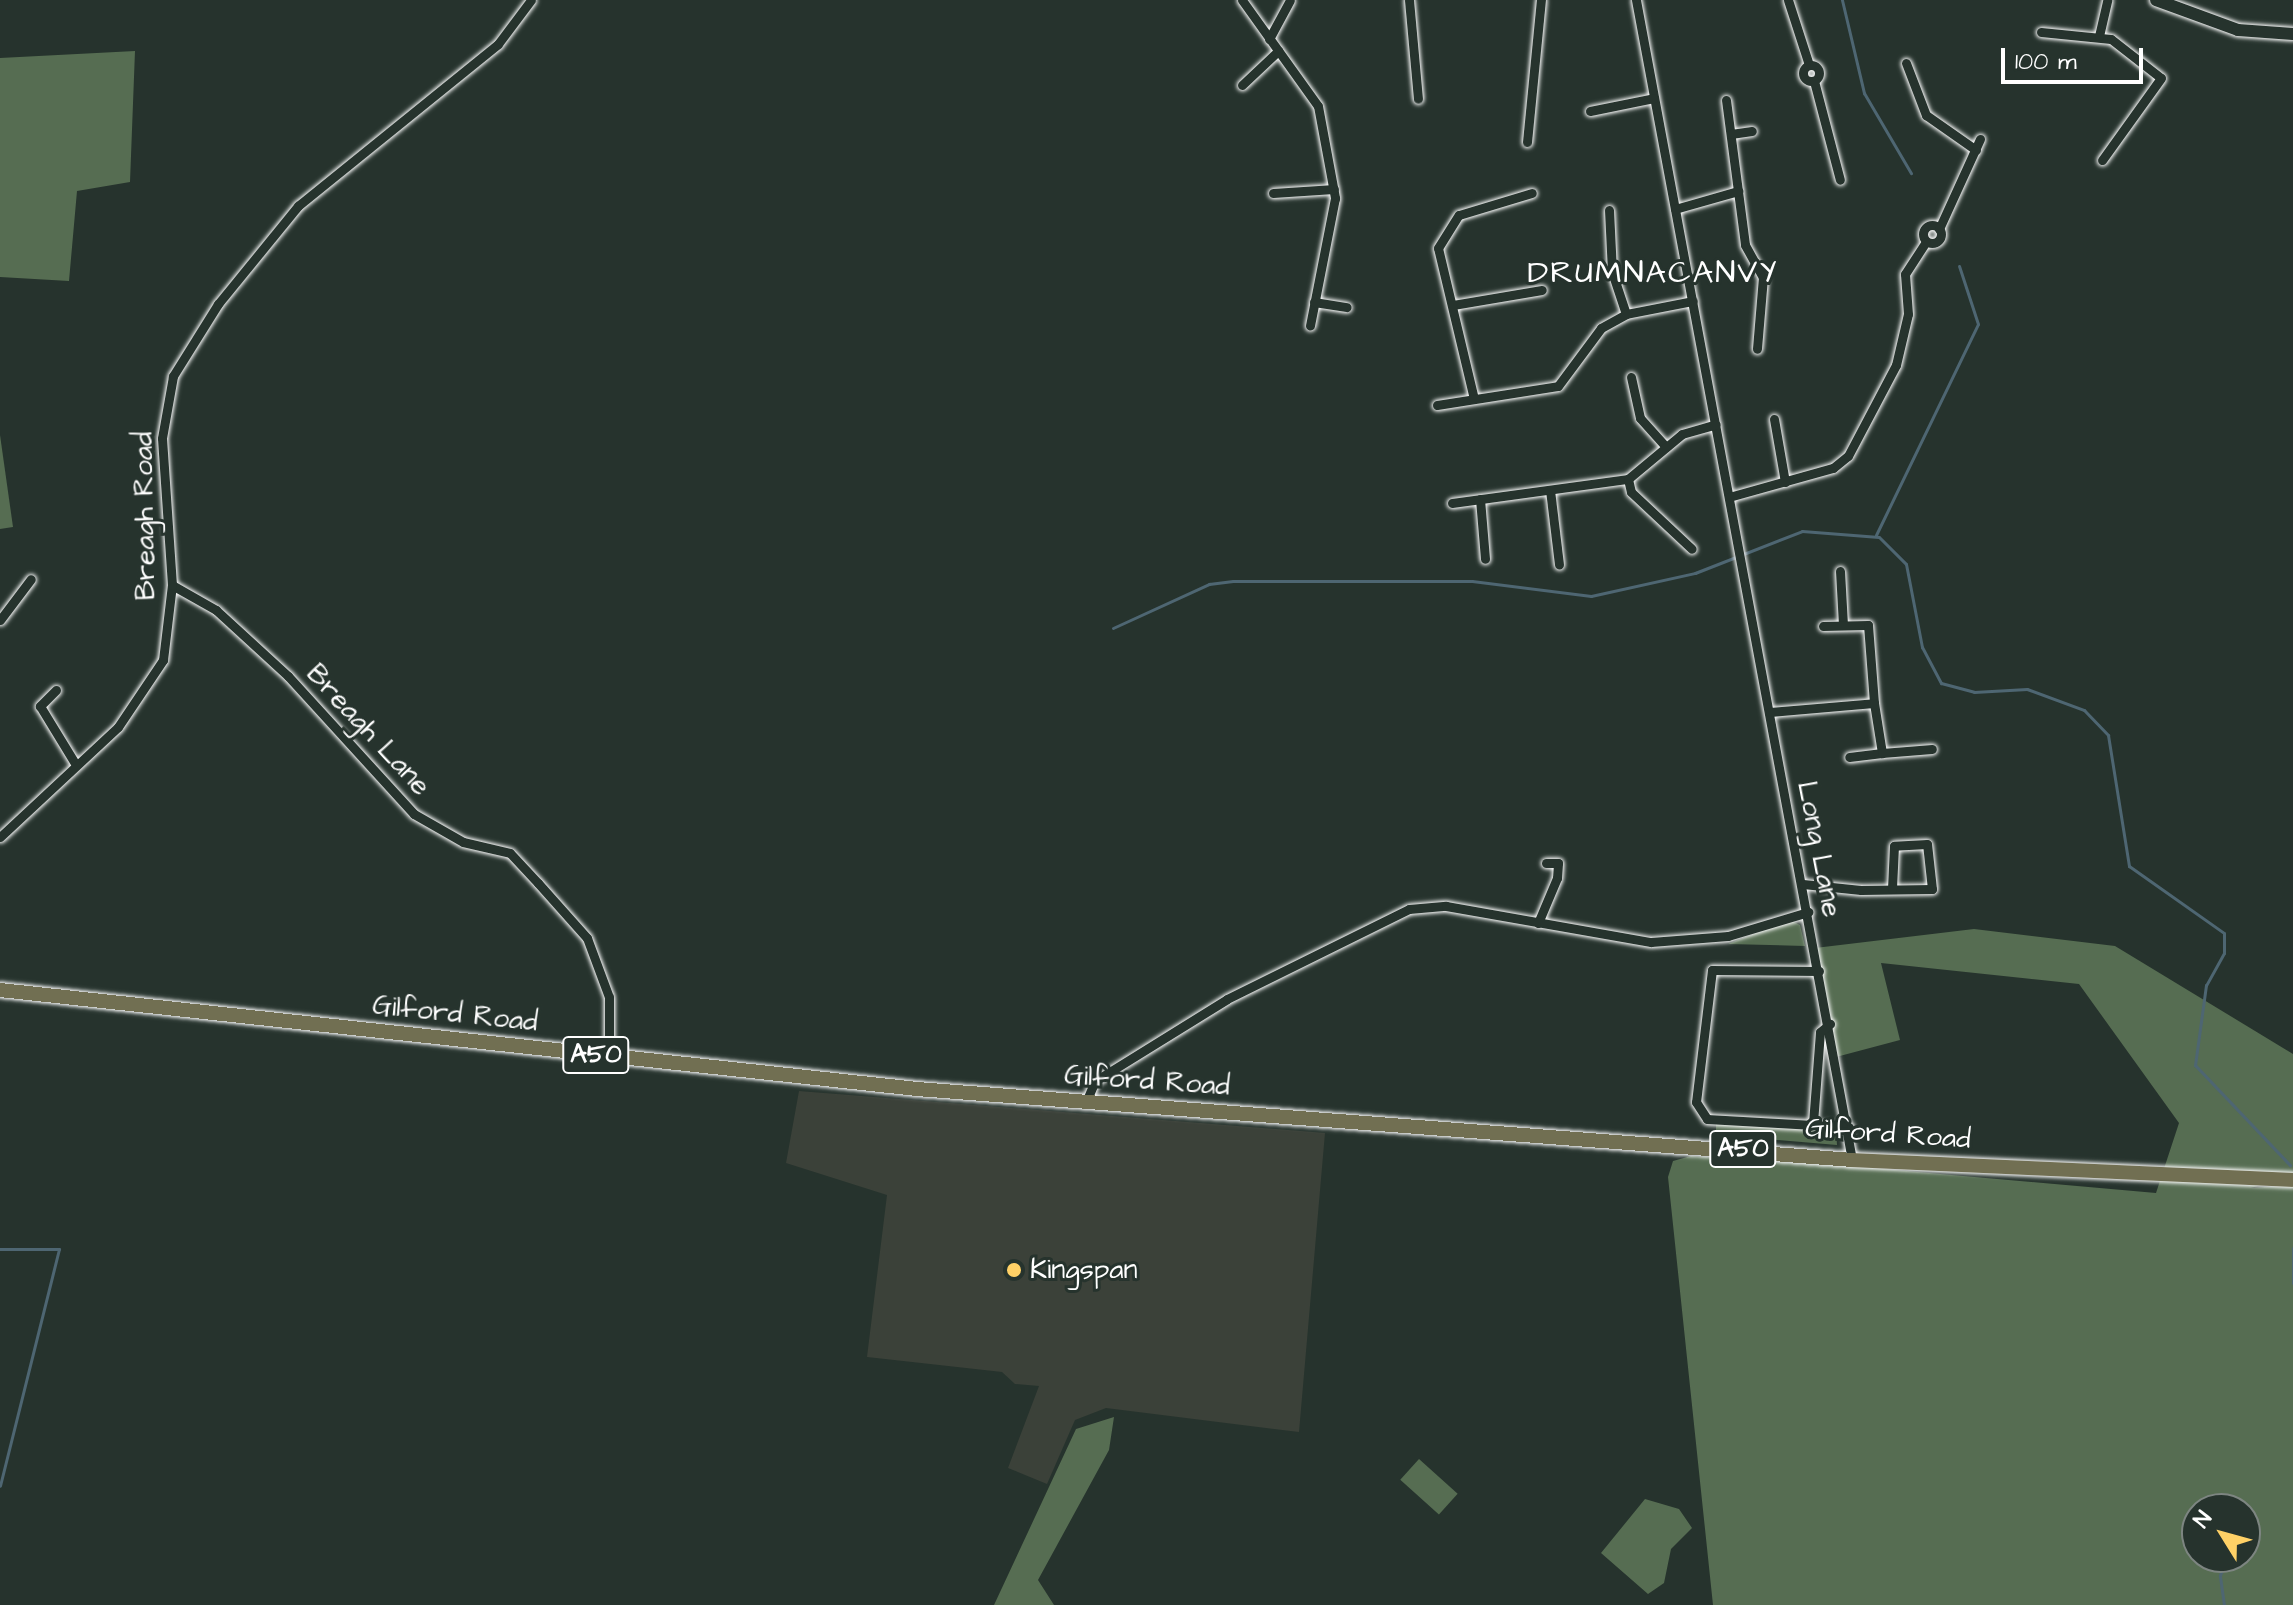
<!DOCTYPE html>
<style>
body{margin:0}
#map{position:relative;width:2293px;height:1605px;overflow:hidden;background:#26332d;font-family:"Architects Daughter",sans-serif}
div>[style]{position:absolute}
.built>*{inset:0;background:#3b4139}
.green>*{inset:0;background:#566d52;transform-origin:0 0}
.stream>*{height:3px;margin:-1.5px;padding:0 1.5px;transform-origin:1.5px;border-radius:1.5px;background:#4e6672}
.roads{filter:drop-shadow(0 0 2px #fff) drop-shadow(0 0 2px #fff)}
.minor>*{height:9px;margin:-4.5px;padding:0 4.5px;transform-origin:4.5px;border-radius:4.5px;background:#26332d}
.minor>.ring{margin:-4.5px;padding:0;box-sizing:content-box;background:none;border:9px solid #26332d;border-radius:50%}
.secondary>*{height:12px;margin:-6px;padding:0 6px;transform-origin:6px;border-radius:6px;background:#26332d}
.primary>*{height:14px;margin:-7px;padding:0 7px;transform-origin:7px;border-radius:7px;background:#716f52}
.dots>*{width:22px;height:22px;translate:-50% -50%;box-sizing:border-box;border:4px solid #26332d;border-radius:50%}
span{translate:-50% -50%;white-space:nowrap;text-align:center;line-height:1.15;-webkit-text-stroke:6px #26332d;paint-order:stroke}
.shield-label span{padding:2px 6px;background:#26332d;border:2px solid;border-radius:6px;-webkit-text-stroke-width:0}
.shield-label{font-size:26px;color:#fff;font-weight:700}
.street-label{font-size:28px;color:#fff}
.poi-label{font-size:28px;color:#fff}
.left{translate:0 -50%;text-align:left}
.quarter-label{font-size:32px;color:#fff;letter-spacing:2px}
.north{position:absolute;left:2181px;top:1493px;width:80px;height:80px;box-sizing:border-box;background:#26332d;border:2px solid #7d8581;border-radius:50%;rotate:307deg;font-size:22px;font-weight:700;line-height:32px;text-align:center;color:#fff}
.north::after{content:'';display:block;margin:auto;width:28px;height:36px;background:#ffd166;clip-path:polygon(50% 0,100% 100%,50% 72%,0 100%)}
.scale{position:absolute;left:2001px;top:48px;width:142px;height:36px;box-sizing:border-box;border:4px solid #fff;border-top:0;padding-left:10px;font-size:24px;line-height:28px;white-space:nowrap;color:#fff;-webkit-text-stroke:6px #26332d;paint-order:stroke}
</style>
<div id="map">
<div class="built">
<i style="clip-path:polygon(799px 1091px,1325px 1133px,1299px 1432px,1106px 1408px,1075px 1420px,1047px 1484px,1008px 1468px,1039px 1386px,1015px 1384px,1002px 1372px,867px 1357px,887px 1195px,786px 1163px)"></i>
</div>
<div class="green">
<i style="clip-path:polygon(135px 51px,130px 182px,77px 191px,69px 281px,0 277px,0 58px)"></i>
<i style="clip-path:polygon(0 435px,13px 527px,0 529px)"></i>
<i style="clip-path:polygon(1790px 920px,1800px 925px,1805px 946px,1728px 944px)"></i>
<i style="clip-path:polygon(evenodd,1974px 929px,2115px 946px,2293px 1054px,2293px 1175px,2251px 1188px,2293px 1185px,2293px 1605px,1713px 1605px,1668px 1177px,1673px 1161px,1691px 1156px,1861px 1167px,2156px 1193px,2179px 1123px,2079px 984px,1881px 963px,1900px 1040px,1836px 1057px,1815px 948px,1974px 929px,2197px 1509px,2245px 1509px,2245px 1557px,2197px 1557px,2197px 1509px)"></i>
<i style="clip-path:polygon(1716px 1123px,1836px 1130px,1837px 1145px,1716px 1135px)"></i>
<i style="clip-path:polygon(1114px 1417px,1109px 1450px,1038px 1580px,1054px 1605px,994px 1605px,1076px 1429px)"></i>
<i style="left:1419px;top:1459px;width:52px;height:28px;rotate:42deg"></i>
<i style="clip-path:polygon(1645px 1499px,1679px 1509px,1692px 1528px,1671px 1549px,1664px 1583px,1648px 1594px,1601px 1553px)"></i>
</div>
<div class="stream">
<i style="left:1842px;top:0;width:96px;rotate:76.7deg"></i>
<i style="left:1864px;top:93px;width:93px;rotate:59.6deg"></i>
<i style="left:1876px;top:535px;width:234px;rotate:-64.2deg"></i>
<i style="left:1978px;top:324px;width:61px;rotate:-108.1deg"></i>
<i style="left:1113px;top:628px;width:106px;rotate:-24.6deg"></i>
<i style="left:1209px;top:584px;width:24px;rotate:-7deg"></i>
<i style="left:1233px;top:581px;width:239px"></i>
<i style="left:1472px;top:581px;width:120px;rotate:7.2deg"></i>
<i style="left:1591px;top:596px;width:107px;rotate:-12.5deg"></i>
<i style="left:1695px;top:573px;width:115px;rotate:-21.4deg"></i>
<i style="left:1802px;top:531px;width:77px;rotate:4.5deg"></i>
<i style="left:1879px;top:537px;width:38px;rotate:45deg"></i>
<i style="left:1906px;top:564px;width:85px;rotate:79.1deg"></i>
<i style="left:1922px;top:647px;width:41px;rotate:62.2deg"></i>
<i style="left:1941px;top:683px;width:34px;rotate:15deg"></i>
<i style="left:1974px;top:692px;width:53px;rotate:-3.2deg"></i>
<i style="left:2027px;top:689px;width:61px;rotate:20.2deg"></i>
<i style="left:2084px;top:710px;width:35px;rotate:46deg"></i>
<i style="left:2108px;top:735px;width:133px;rotate:80.9deg"></i>
<i style="left:2129px;top:866px;width:116px;rotate:35.2deg"></i>
<i style="left:2224px;top:933px;width:20px;rotate:90deg"></i>
<i style="left:2224px;top:953px;width:37px;rotate:119deg"></i>
<i style="left:2206px;top:985px;width:81px;rotate:97.8deg"></i>
<i style="left:2195px;top:1065px;width:138px;rotate:46.5deg"></i>
<i style="left:2293px;top:1248px;width:35px;rotate:90deg"></i>
<i style="left:0;top:1249px;width:59px"></i>
<i style="left:59px;top:1249px;width:244px;rotate:104deg"></i>
<i style="left:2224px;top:1605px;width:30px;rotate:-98deg"></i>
<i style="left:2220px;top:1575px;width:14px;rotate:-65deg"></i>
</div>
<div class="roads">
<div class="minor">
<i style="left:1242px;top:0;width:130px;rotate:54.4deg"></i>
<i style="left:1318px;top:106px;width:94px;rotate:79.5deg"></i>
<i style="left:1335px;top:198px;width:130px;rotate:101.1deg"></i>
<i style="left:1409px;top:0;width:99px;rotate:84.8deg"></i>
<i style="left:1636px;top:0;width:1180px;rotate:79.45deg"></i>
<i style="left:1788px;top:0;width:68px;rotate:72.1deg"></i>
<i style="left:2041px;top:32px;width:70px;rotate:5.7deg"></i>
<i style="left:2111px;top:39px;width:63px;rotate:38deg"></i>
<i style="left:2161px;top:78px;width:101px;rotate:125.7deg"></i>
<i style="left:2099px;top:36px;width:37px;rotate:-77deg"></i>
<i style="left:1269px;top:39px;width:44px;rotate:-61.7deg"></i>
<i style="left:1906px;top:63px;width:56px;rotate:69deg"></i>
<i style="left:1926px;top:115px;width:61px;rotate:35deg"></i>
<i class="ring" style="left:1803px;top:65px;width:7px;height:7px"></i>
<i style="left:1814px;top:81px;width:102px;rotate:75.3deg"></i>
<i style="left:1242px;top:85px;width:50px;rotate:-43.4deg"></i>
<i style="left:1726px;top:100px;width:146px;rotate:82.5deg"></i>
<i style="left:1745px;top:245px;width:37px;rotate:61deg"></i>
<i style="left:1763px;top:277px;width:72px;rotate:94.8deg"></i>
<i style="left:1590px;top:111px;width:65px;rotate:-11.5deg"></i>
<i style="left:1731px;top:134px;width:21px;rotate:-8deg"></i>
<i style="left:1527px;top:142px;width:143px;rotate:-84.4deg"></i>
<i style="left:1273px;top:193px;width:61px;rotate:-3.8deg"></i>
<i style="left:1675px;top:209px;width:66px;rotate:-15.9deg"></i>
<i style="left:1609px;top:210px;width:62px;rotate:87.2deg"></i>
<i style="left:1612px;top:272px;width:44px;rotate:71.6deg"></i>
<i class="ring" style="left:1923px;top:225px;width:9px;height:9px"></i>
<i style="left:1939px;top:229px;width:99px;rotate:-65.5deg"></i>
<i style="left:1314px;top:302px;width:33px;rotate:9deg"></i>
<i style="left:1453px;top:305px;width:90px;rotate:-9.6deg"></i>
<i style="left:1631px;top:377px;width:42px;rotate:77.6deg"></i>
<i style="left:1640px;top:418px;width:39px;rotate:48deg"></i>
<i style="left:1474px;top:399px;width:155px;rotate:-103.4deg"></i>
<i style="left:1438px;top:248px;width:39px;rotate:-58deg"></i>
<i style="left:1459px;top:215px;width:76px;rotate:-16.8deg"></i>
<i style="left:1437px;top:405px;width:122px;rotate:-8.9deg"></i>
<i style="left:1558px;top:386px;width:72px;rotate:-53.4deg"></i>
<i style="left:1601px;top:328px;width:29px;rotate:-29deg"></i>
<i style="left:1626px;top:314px;width:68px;rotate:-11deg"></i>
<i style="left:1774px;top:419px;width:64px;rotate:80.1deg"></i>
<i style="left:1628px;top:479px;width:13px;rotate:77deg"></i>
<i style="left:1631px;top:492px;width:83px;rotate:43.1deg"></i>
<i style="left:1550px;top:490px;width:75px;rotate:83.1deg"></i>
<i style="left:1729px;top:497px;width:108px;rotate:-15.6deg"></i>
<i style="left:1833px;top:468px;width:19px;rotate:-39deg"></i>
<i style="left:1848px;top:456px;width:103px;rotate:-62.2deg"></i>
<i style="left:1896px;top:365px;width:52px;rotate:-76.8deg"></i>
<i style="left:1908px;top:314px;width:40px;rotate:-94.3deg"></i>
<i style="left:1905px;top:274px;width:38px;rotate:-57deg"></i>
<i style="left:1480px;top:499px;width:60px;rotate:85.2deg"></i>
<i style="left:1452px;top:503px;width:178px;rotate:-7.8deg"></i>
<i style="left:1628px;top:479px;width:70px;rotate:-39.8deg"></i>
<i style="left:1682px;top:434px;width:35px;rotate:-16deg"></i>
<i style="left:1840px;top:571px;width:53px;rotate:86.8deg"></i>
<i style="left:172px;top:585px;width:51px;rotate:29.6deg"></i>
<i style="left:216px;top:610px;width:98px;rotate:42.5deg"></i>
<i style="left:288px;top:676px;width:187px;rotate:47.6deg"></i>
<i style="left:414px;top:814px;width:56px;rotate:29.7deg"></i>
<i style="left:463px;top:842px;width:48px;rotate:13.2deg"></i>
<i style="left:510px;top:853px;width:41px;rotate:47deg"></i>
<i style="left:538px;top:883px;width:74px;rotate:48.3deg"></i>
<i style="left:587px;top:938px;width:63px;rotate:69.6deg"></i>
<i style="left:609px;top:997px;width:60px;rotate:90deg"></i>
<i style="left:0;top:620px;width:51px;rotate:-52.9deg"></i>
<i style="left:1823px;top:626px;width:45px;rotate:-1.3deg"></i>
<i style="left:1868px;top:625px;width:78px;rotate:85.6deg"></i>
<i style="left:56px;top:690px;width:23px;rotate:135deg"></i>
<i style="left:40px;top:706px;width:69px;rotate:58.6deg"></i>
<i style="left:1770px;top:712px;width:104px;rotate:-4.9deg"></i>
<i style="left:1874px;top:703px;width:51px;rotate:80.9deg"></i>
<i style="left:1882px;top:753px;width:33px;rotate:173deg"></i>
<i style="left:1882px;top:753px;width:50px;rotate:-4.6deg"></i>
<i style="left:0;top:837px;width:161px;rotate:-43deg"></i>
<i style="left:118px;top:727px;width:81px;rotate:-56.1deg"></i>
<i style="left:163px;top:660px;width:76px;rotate:-83.2deg"></i>
<i style="left:172px;top:585px;width:147px;rotate:-93.9deg"></i>
<i style="left:162px;top:438px;width:63px;rotate:-79.9deg"></i>
<i style="left:173px;top:376px;width:85px;rotate:-58deg"></i>
<i style="left:218px;top:304px;width:127px;rotate:-50.8deg"></i>
<i style="left:298px;top:206px;width:257px;rotate:-39deg"></i>
<i style="left:498px;top:44px;width:55px;rotate:-53.1deg"></i>
<i style="left:1803px;top:884px;width:58px;rotate:5.9deg"></i>
<i style="left:1861px;top:890px;width:71px;rotate:-0.8deg"></i>
<i style="left:1932px;top:889px;width:45px;rotate:-96.3deg"></i>
<i style="left:1927px;top:844px;width:33px;rotate:177deg"></i>
<i style="left:1894px;top:846px;width:43px;rotate:92.7deg"></i>
<i style="left:1538px;top:923px;width:49px;rotate:-67.1deg"></i>
<i style="left:1557px;top:878px;width:15px;rotate:-86deg"></i>
<i style="left:1558px;top:863px;width:12px;rotate:180deg"></i>
<i style="left:1819px;top:971px;width:107px;rotate:-179.5deg"></i>
<i style="left:1712px;top:970px;width:133px;rotate:96.9deg"></i>
<i style="left:1696px;top:1102px;width:20px;rotate:57deg"></i>
<i style="left:1707px;top:1119px;width:142px;rotate:3.2deg"></i>
<i style="left:1086px;top:1102px;width:23px;rotate:-67deg"></i>
<i style="left:1095px;top:1081px;width:155px;rotate:-31.8deg"></i>
<i style="left:1227px;top:999px;width:203px;rotate:-26.3deg"></i>
<i style="left:1409px;top:909px;width:37px;rotate:-5deg"></i>
<i style="left:1446px;top:906px;width:208px;rotate:10deg"></i>
<i style="left:1651px;top:942px;width:77px;rotate:-4.5deg"></i>
<i style="left:1728px;top:936px;width:84px;rotate:-16.7deg"></i>
<i style="left:1813px;top:1123px;width:91px;rotate:-85.6deg"></i>
<i style="left:1820px;top:1032px;width:13px;rotate:-39deg"></i>
</div>
<div class="secondary">
<i style="left:2156px;top:0;width:87px;rotate:20.1deg"></i>
<i style="left:2238px;top:30px;width:55px;rotate:4.2deg"></i>
</div>
<div class="primary">
<i style="left:0;top:990px;width:922px;rotate:6.16deg"></i>
<i style="left:917px;top:1089px;width:938px;rotate:4.34deg"></i>
<i style="left:1852px;top:1160px;width:441px;rotate:2.6deg"></i>
</div>
</div>
<div class="dots">
<i style="left:1014px;top:1270px;background:#ffd166"></i>
</div>
<div class="shield-label">
<span style="left:596px;top:1055px">A50</span>
<span style="left:1743px;top:1149px">A50</span>
</div>
<div class="street-label">
<span style="left:145px;top:516px;rotate:-91deg">Breagh Road</span>
<span style="left:368px;top:730px;rotate:47deg">Breagh Lane</span>
<span style="left:1819px;top:849px;rotate:79deg">Long Lane</span>
<span style="left:455px;top:1014px;rotate:6deg">Gilford Road</span>
<span style="left:1147px;top:1081px;rotate:4deg">Gilford Road</span>
<span style="left:1888px;top:1134px;rotate:4deg">Gilford Road</span>
</div>
<div class="poi-label">
<span class="left" style="left:1030px;top:1270px">Kingspan</span>
</div>
<div class="quarter-label">
<span style="left:1653px;top:273px">DRUMNACANVY</span>
</div>
<div class="north">N</div>
<div class="scale">100 m</div>
</div>
